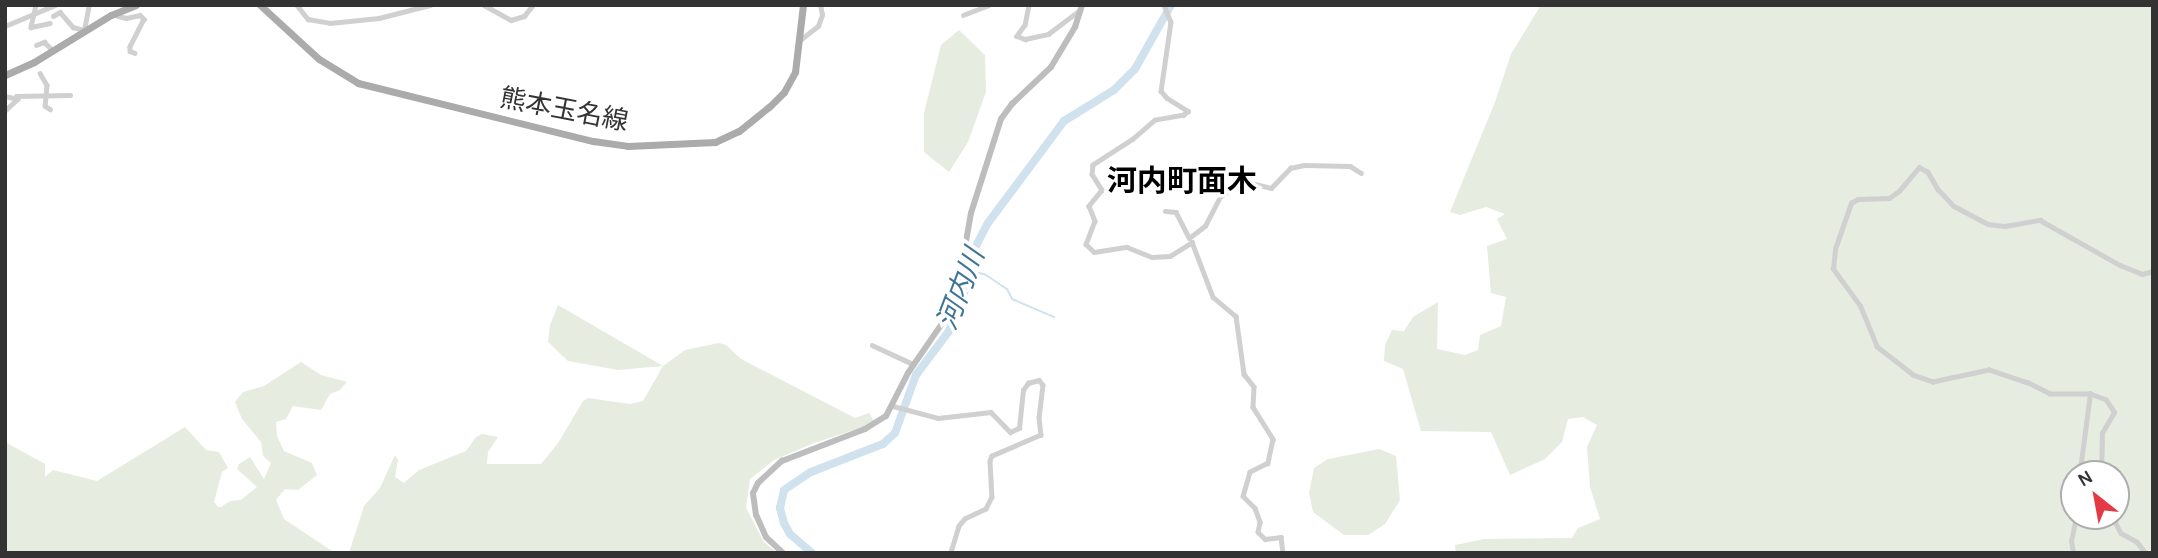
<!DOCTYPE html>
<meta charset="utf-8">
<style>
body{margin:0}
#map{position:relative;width:2158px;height:558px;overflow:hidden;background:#fff;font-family:Karla,"Noto Sans JP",sans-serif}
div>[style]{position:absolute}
.green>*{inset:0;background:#e6ecdf}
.stream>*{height:2px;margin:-1px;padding:0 1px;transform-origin:1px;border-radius:1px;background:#cfe2ee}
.river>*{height:8px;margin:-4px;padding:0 4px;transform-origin:4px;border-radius:4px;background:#cfe2ee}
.street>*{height:4.5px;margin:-2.25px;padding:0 2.25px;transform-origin:2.25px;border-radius:2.25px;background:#d0d0d0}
.secondary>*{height:6px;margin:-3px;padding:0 3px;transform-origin:3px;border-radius:3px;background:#bdbdbd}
.primary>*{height:7px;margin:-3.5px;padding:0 3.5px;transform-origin:3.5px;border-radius:3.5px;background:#ababab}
span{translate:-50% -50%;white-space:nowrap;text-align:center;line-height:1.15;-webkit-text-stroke:7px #fff;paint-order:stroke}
.street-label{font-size:26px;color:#333}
.water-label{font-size:28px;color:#3f7597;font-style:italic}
.quarter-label{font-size:30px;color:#000;font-weight:700}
.frame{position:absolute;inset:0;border:7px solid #333;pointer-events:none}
.north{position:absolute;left:2060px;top:460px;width:70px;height:70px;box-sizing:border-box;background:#fff;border:2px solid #adadad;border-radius:50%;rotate:329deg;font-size:19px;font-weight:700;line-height:28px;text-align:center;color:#333}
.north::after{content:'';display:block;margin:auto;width:24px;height:32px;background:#e63946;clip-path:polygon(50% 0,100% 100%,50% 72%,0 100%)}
</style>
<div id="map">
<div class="green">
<i style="clip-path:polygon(evenodd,1541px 5px,2153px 5px,2153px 553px,1456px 553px,1455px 545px,1484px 539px,1572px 538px,1578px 528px,1600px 519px,1590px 487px,1587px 447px,1597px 425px,1583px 417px,1568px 419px,1562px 442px,1545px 459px,1510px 475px,1491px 432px,1421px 431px,1403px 369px,1384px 361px,1385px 345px,1392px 330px,1404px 331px,1413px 317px,1438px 302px,1437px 349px,1465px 355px,1478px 350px,1480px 335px,1501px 326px,1506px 297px,1491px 293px,1487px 246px,1507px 239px,1497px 219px,1505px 214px,1486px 207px,1460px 215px,1450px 212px,1495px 102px,1511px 54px,1541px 5px,2074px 474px,2116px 474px,2116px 516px,2074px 516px,2074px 474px)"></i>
<i style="clip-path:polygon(959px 30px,985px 55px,986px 92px,968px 142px,949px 172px,924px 152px,924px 113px,941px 45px)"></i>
<i style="clip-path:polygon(558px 305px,663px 366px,685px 350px,719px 343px,726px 345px,741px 359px,855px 418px,869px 413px,875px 423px,814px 443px,774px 460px,750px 479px,746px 508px,764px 542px,777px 553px,349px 553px,364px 506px,380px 488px,395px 455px,398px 460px,395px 477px,404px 483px,419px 470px,466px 451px,476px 437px,482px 434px,498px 437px,488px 452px,487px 464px,541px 464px,558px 443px,583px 401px,588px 398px,630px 404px,643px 401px,663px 366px,618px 370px,568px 361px,548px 342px,550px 325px)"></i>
<i style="clip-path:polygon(301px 362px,321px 375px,347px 382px,340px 390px,330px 394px,321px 410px,293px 406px,286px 419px,276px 422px,277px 436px,284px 451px,312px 463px,317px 475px,298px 490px,285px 489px,276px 500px,284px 519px,335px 553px,5px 553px,5px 442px,45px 464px,45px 477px,53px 470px,97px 481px,185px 427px,206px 450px,219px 452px,228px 468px,222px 472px,214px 502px,218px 507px,221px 507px,230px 501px,241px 500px,257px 487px,237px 469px,239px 464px,250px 457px,264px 479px,271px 463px,263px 456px,261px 442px,242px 419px,235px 402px,243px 392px,264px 386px)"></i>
<i style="clip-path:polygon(1379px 449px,1396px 456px,1400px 500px,1385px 524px,1368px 535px,1344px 535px,1313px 512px,1309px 493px,1314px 468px,1328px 459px)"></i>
</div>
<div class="stream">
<i style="left:969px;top:270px;width:18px;rotate:16deg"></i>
<i style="left:986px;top:275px;width:25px;rotate:34deg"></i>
<i style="left:1007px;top:289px;width:11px;rotate:63deg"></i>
<i style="left:1012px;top:299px;width:46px;rotate:23.2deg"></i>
</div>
<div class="river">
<i style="left:812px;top:553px;width:29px;rotate:-139deg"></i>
<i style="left:790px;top:534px;width:13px;rotate:-119deg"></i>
<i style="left:784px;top:523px;width:16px;rotate:-105deg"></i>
<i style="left:780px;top:508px;width:18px;rotate:-77deg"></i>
<i style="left:784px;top:490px;width:32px;rotate:-34deg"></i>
<i style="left:811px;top:472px;width:77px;rotate:-21.3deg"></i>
<i style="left:883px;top:444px;width:16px;rotate:-43deg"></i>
<i style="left:895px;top:433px;width:62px;rotate:-70.1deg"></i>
<i style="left:916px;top:375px;width:55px;rotate:-53.1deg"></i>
<i style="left:949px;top:331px;width:49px;rotate:-68.6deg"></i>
<i style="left:967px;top:285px;width:36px;rotate:-79deg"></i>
<i style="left:974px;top:250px;width:30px;rotate:-63deg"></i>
<i style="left:988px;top:223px;width:127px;rotate:-53.3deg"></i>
<i style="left:1064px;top:121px;width:59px;rotate:-31.8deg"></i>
<i style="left:1114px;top:90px;width:30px;rotate:-45deg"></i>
<i style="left:1135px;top:69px;width:73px;rotate:-60.6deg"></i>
</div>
<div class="street">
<i style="left:36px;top:5px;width:23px;rotate:103deg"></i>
<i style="left:31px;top:27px;width:19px;rotate:-12deg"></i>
<i style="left:297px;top:5px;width:18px;rotate:52deg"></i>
<i style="left:308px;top:19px;width:22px;rotate:10deg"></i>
<i style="left:330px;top:23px;width:49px;rotate:-5.8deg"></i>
<i style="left:379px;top:18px;width:53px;rotate:-14.3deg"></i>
<i style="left:484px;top:5px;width:31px;rotate:29deg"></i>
<i style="left:511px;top:20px;width:14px;rotate:-17deg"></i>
<i style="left:524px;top:16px;width:14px;rotate:-51deg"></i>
<i style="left:1029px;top:5px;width:20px;rotate:101deg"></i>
<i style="left:1025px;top:25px;width:14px;rotate:126deg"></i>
<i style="left:1017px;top:36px;width:9px;rotate:21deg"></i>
<i style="left:1025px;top:39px;width:24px;rotate:-12deg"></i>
<i style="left:1048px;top:34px;width:39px;rotate:-37deg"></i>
<i style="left:1164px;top:5px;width:18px;rotate:68deg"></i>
<i style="left:1171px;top:22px;width:70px;rotate:98.2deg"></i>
<i style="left:1161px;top:91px;width:9px;rotate:49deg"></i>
<i style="left:1167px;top:98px;width:25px;rotate:32deg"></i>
<i style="left:1188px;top:111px;width:6px;rotate:135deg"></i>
<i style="left:1184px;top:115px;width:29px;rotate:170deg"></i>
<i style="left:1155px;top:120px;width:29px;rotate:139deg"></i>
<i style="left:1133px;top:139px;width:48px;rotate:147deg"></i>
<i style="left:1093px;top:165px;width:9px;rotate:96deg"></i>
<i style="left:1092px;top:174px;width:19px;rotate:58deg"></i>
<i style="left:1102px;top:190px;width:21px;rotate:129deg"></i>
<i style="left:1089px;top:206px;width:16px;rotate:68deg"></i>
<i style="left:1095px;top:221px;width:25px;rotate:111deg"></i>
<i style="left:1086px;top:244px;width:11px;rotate:45deg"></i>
<i style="left:1094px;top:252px;width:33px;rotate:-9deg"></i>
<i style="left:1127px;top:247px;width:27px;rotate:22deg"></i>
<i style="left:1152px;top:257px;width:18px;rotate:-3deg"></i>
<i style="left:1170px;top:256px;width:26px;rotate:-32deg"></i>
<i style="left:1192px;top:242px;width:59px;rotate:69.1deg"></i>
<i style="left:1213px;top:297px;width:30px;rotate:40deg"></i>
<i style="left:1236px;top:316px;width:59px;rotate:82.1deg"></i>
<i style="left:1244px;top:374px;width:16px;rotate:52deg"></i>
<i style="left:1254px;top:387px;width:20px;rotate:93deg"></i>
<i style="left:1253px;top:407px;width:38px;rotate:58deg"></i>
<i style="left:1273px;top:439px;width:25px;rotate:102deg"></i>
<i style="left:1268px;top:463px;width:20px;rotate:153deg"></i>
<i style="left:1250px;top:472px;width:25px;rotate:106deg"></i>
<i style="left:1243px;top:496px;width:17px;rotate:45deg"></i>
<i style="left:1255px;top:508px;width:15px;rotate:70deg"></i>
<i style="left:1260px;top:522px;width:10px;rotate:101deg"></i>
<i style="left:1258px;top:532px;width:10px;rotate:45deg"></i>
<i style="left:1265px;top:539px;width:16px;rotate:-7deg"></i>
<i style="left:1281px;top:537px;width:16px;rotate:83deg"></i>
<i style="left:115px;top:15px;width:11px;rotate:15deg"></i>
<i style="left:126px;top:18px;width:14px;rotate:-12deg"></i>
<i style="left:140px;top:15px;width:6px;rotate:45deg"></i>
<i style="left:144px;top:19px;width:31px;rotate:117deg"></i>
<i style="left:130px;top:47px;width:4px;rotate:90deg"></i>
<i style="left:130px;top:51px;width:5px;rotate:22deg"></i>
<i style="left:963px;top:15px;width:28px;rotate:-21deg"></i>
<i style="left:53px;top:16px;width:8px;rotate:-30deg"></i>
<i style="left:60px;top:12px;width:20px;rotate:49deg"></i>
<i style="left:73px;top:27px;width:11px;rotate:15deg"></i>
<i style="left:84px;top:30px;width:25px;rotate:-79deg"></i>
<i style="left:5px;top:26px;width:54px;rotate:-22.8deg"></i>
<i style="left:800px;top:40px;width:23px;rotate:-38deg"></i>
<i style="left:818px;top:26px;width:12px;rotate:-70deg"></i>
<i style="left:822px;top:15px;width:10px;rotate:-101deg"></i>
<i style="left:36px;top:45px;width:9px;rotate:-21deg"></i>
<i style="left:44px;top:42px;width:12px;rotate:42deg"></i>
<i style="left:40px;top:73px;width:14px;rotate:60deg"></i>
<i style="left:47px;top:85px;width:21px;rotate:95deg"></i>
<i style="left:45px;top:106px;width:6px;rotate:31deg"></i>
<i style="left:5px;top:96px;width:13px;rotate:13deg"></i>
<i style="left:18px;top:99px;width:18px;rotate:137deg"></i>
<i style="left:16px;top:96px;width:54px;rotate:-1.1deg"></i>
<i style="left:1165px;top:211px;width:11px;rotate:5deg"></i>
<i style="left:1176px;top:212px;width:29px;rotate:63deg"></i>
<i style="left:1189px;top:238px;width:20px;rotate:-37deg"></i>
<i style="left:1205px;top:226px;width:33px;rotate:-63deg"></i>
<i style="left:1220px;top:197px;width:25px;rotate:-32deg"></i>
<i style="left:1241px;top:184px;width:6px;rotate:-18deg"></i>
<i style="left:1247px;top:182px;width:25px;rotate:14deg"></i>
<i style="left:1271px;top:188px;width:28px;rotate:-46deg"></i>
<i style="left:1290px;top:168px;width:14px;rotate:-12deg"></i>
<i style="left:1304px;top:165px;width:46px;rotate:1.2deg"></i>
<i style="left:1350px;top:166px;width:13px;rotate:32deg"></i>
<i style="left:872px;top:345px;width:45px;rotate:24.9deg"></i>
<i style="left:893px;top:406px;width:47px;rotate:14.9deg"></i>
<i style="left:938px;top:418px;width:53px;rotate:-6.5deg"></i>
<i style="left:991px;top:412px;width:28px;rotate:46deg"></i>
<i style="left:1010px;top:432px;width:10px;rotate:-24deg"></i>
<i style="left:1019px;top:428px;width:38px;rotate:-84deg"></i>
<i style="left:1023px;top:390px;width:9px;rotate:-54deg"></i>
<i style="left:1028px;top:383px;width:11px;rotate:-15deg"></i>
<i style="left:1039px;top:380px;width:6px;rotate:51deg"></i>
<i style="left:1043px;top:385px;width:32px;rotate:97deg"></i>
<i style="left:1039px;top:417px;width:18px;rotate:84deg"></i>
<i style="left:1041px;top:435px;width:53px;rotate:156.8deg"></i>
<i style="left:992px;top:456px;width:5px;rotate:112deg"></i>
<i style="left:990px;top:461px;width:36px;rotate:87deg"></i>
<i style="left:992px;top:497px;width:13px;rotate:117deg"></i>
<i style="left:986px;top:509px;width:23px;rotate:155deg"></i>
<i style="left:965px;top:519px;width:9px;rotate:131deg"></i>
<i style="left:959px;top:526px;width:28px;rotate:107deg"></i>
<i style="left:2076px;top:474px;width:13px;rotate:-67deg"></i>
<i style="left:2081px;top:462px;width:69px;rotate:-82.5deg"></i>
<i style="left:2101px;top:474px;width:41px;rotate:-88.6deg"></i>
<i style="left:2102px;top:433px;width:24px;rotate:-60deg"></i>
<i style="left:2114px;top:412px;width:14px;rotate:-124deg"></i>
<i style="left:2106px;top:400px;width:17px;rotate:-159deg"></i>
<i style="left:2090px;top:394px;width:40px;rotate:180deg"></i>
<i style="left:2050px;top:394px;width:25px;rotate:-153deg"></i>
<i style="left:2028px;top:383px;width:41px;rotate:-161.6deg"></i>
<i style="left:1989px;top:370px;width:57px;rotate:167.9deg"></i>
<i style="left:1933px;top:382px;width:21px;rotate:-161deg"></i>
<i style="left:1913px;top:375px;width:46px;rotate:-142.1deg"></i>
<i style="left:1877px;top:347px;width:44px;rotate:-112.5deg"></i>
<i style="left:1860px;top:306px;width:46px;rotate:-126.1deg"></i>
<i style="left:1833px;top:269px;width:20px;rotate:-84deg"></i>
<i style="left:1835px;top:249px;width:49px;rotate:-70.8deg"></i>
<i style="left:1851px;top:203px;width:8px;rotate:-30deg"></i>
<i style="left:1858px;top:199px;width:31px;rotate:-2deg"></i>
<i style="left:1889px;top:198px;width:12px;rotate:-35deg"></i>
<i style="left:1899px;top:191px;width:31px;rotate:-50deg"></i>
<i style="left:1919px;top:167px;width:10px;rotate:29deg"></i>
<i style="left:1928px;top:172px;width:20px;rotate:60deg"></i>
<i style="left:1938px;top:189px;width:23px;rotate:47deg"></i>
<i style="left:1954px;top:206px;width:38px;rotate:28deg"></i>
<i style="left:1988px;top:224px;width:17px;rotate:7deg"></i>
<i style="left:2005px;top:226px;width:36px;rotate:-10deg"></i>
<i style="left:2040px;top:220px;width:92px;rotate:29.4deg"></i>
<i style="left:2120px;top:265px;width:24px;rotate:22deg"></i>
<i style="left:2142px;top:274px;width:11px;rotate:-15deg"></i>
<i style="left:2112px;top:516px;width:19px;rotate:62deg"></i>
<i style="left:2121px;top:533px;width:18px;rotate:29deg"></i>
<i style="left:2137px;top:542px;width:14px;rotate:51deg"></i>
<i style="left:2073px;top:553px;width:12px;rotate:-99deg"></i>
<i style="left:2071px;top:541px;width:19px;rotate:-78deg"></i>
<i style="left:2075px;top:522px;width:29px;rotate:-104deg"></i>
<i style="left:2068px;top:494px;width:16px;rotate:-68deg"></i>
</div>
<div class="secondary">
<i style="left:783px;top:553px;width:23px;rotate:-137deg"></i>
<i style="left:766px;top:537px;width:24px;rotate:-114deg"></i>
<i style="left:756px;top:515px;width:22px;rotate:-98deg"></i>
<i style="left:753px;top:493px;width:11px;rotate:-63deg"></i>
<i style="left:758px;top:483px;width:33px;rotate:-43deg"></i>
<i style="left:782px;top:461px;width:89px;rotate:-21.1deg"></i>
<i style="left:865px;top:429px;width:25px;rotate:-32deg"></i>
<i style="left:886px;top:416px;width:48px;rotate:-62.9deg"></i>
<i style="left:908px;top:373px;width:62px;rotate:-55.5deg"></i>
<i style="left:943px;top:322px;width:32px;rotate:-64deg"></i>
<i style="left:957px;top:293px;width:81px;rotate:-80.1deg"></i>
<i style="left:971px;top:213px;width:99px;rotate:-72.3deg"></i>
<i style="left:1001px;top:119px;width:19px;rotate:-54deg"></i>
<i style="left:1012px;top:104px;width:54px;rotate:-43.5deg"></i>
<i style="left:1051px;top:67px;width:47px;rotate:-59deg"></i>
<i style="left:1075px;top:27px;width:23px;rotate:-72deg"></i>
</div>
<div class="primary">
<i style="left:260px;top:5px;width:80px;rotate:42.5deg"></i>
<i style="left:319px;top:59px;width:46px;rotate:31.6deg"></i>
<i style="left:358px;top:83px;width:242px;rotate:13.9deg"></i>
<i style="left:593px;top:141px;width:35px;rotate:8deg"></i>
<i style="left:628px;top:146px;width:87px;rotate:-2.6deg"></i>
<i style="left:715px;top:142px;width:26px;rotate:-25deg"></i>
<i style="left:739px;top:131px;width:38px;rotate:-39deg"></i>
<i style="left:769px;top:107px;width:21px;rotate:-45deg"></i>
<i style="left:784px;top:92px;width:23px;rotate:-61deg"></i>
<i style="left:795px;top:72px;width:67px;rotate:-83.2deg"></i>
<i style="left:5px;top:75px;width:32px;rotate:-24deg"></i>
<i style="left:34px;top:62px;width:90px;rotate:-31.4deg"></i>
<i style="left:111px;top:15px;width:27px;rotate:-22deg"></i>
</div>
<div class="street-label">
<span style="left:564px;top:110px;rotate:11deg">熊本玉名線</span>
</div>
<div class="water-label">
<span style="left:961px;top:289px;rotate:-69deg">河内川</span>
</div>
<div class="quarter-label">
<span style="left:1182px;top:181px">河内町面木</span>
</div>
<div class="frame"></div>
<div class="north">N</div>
</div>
